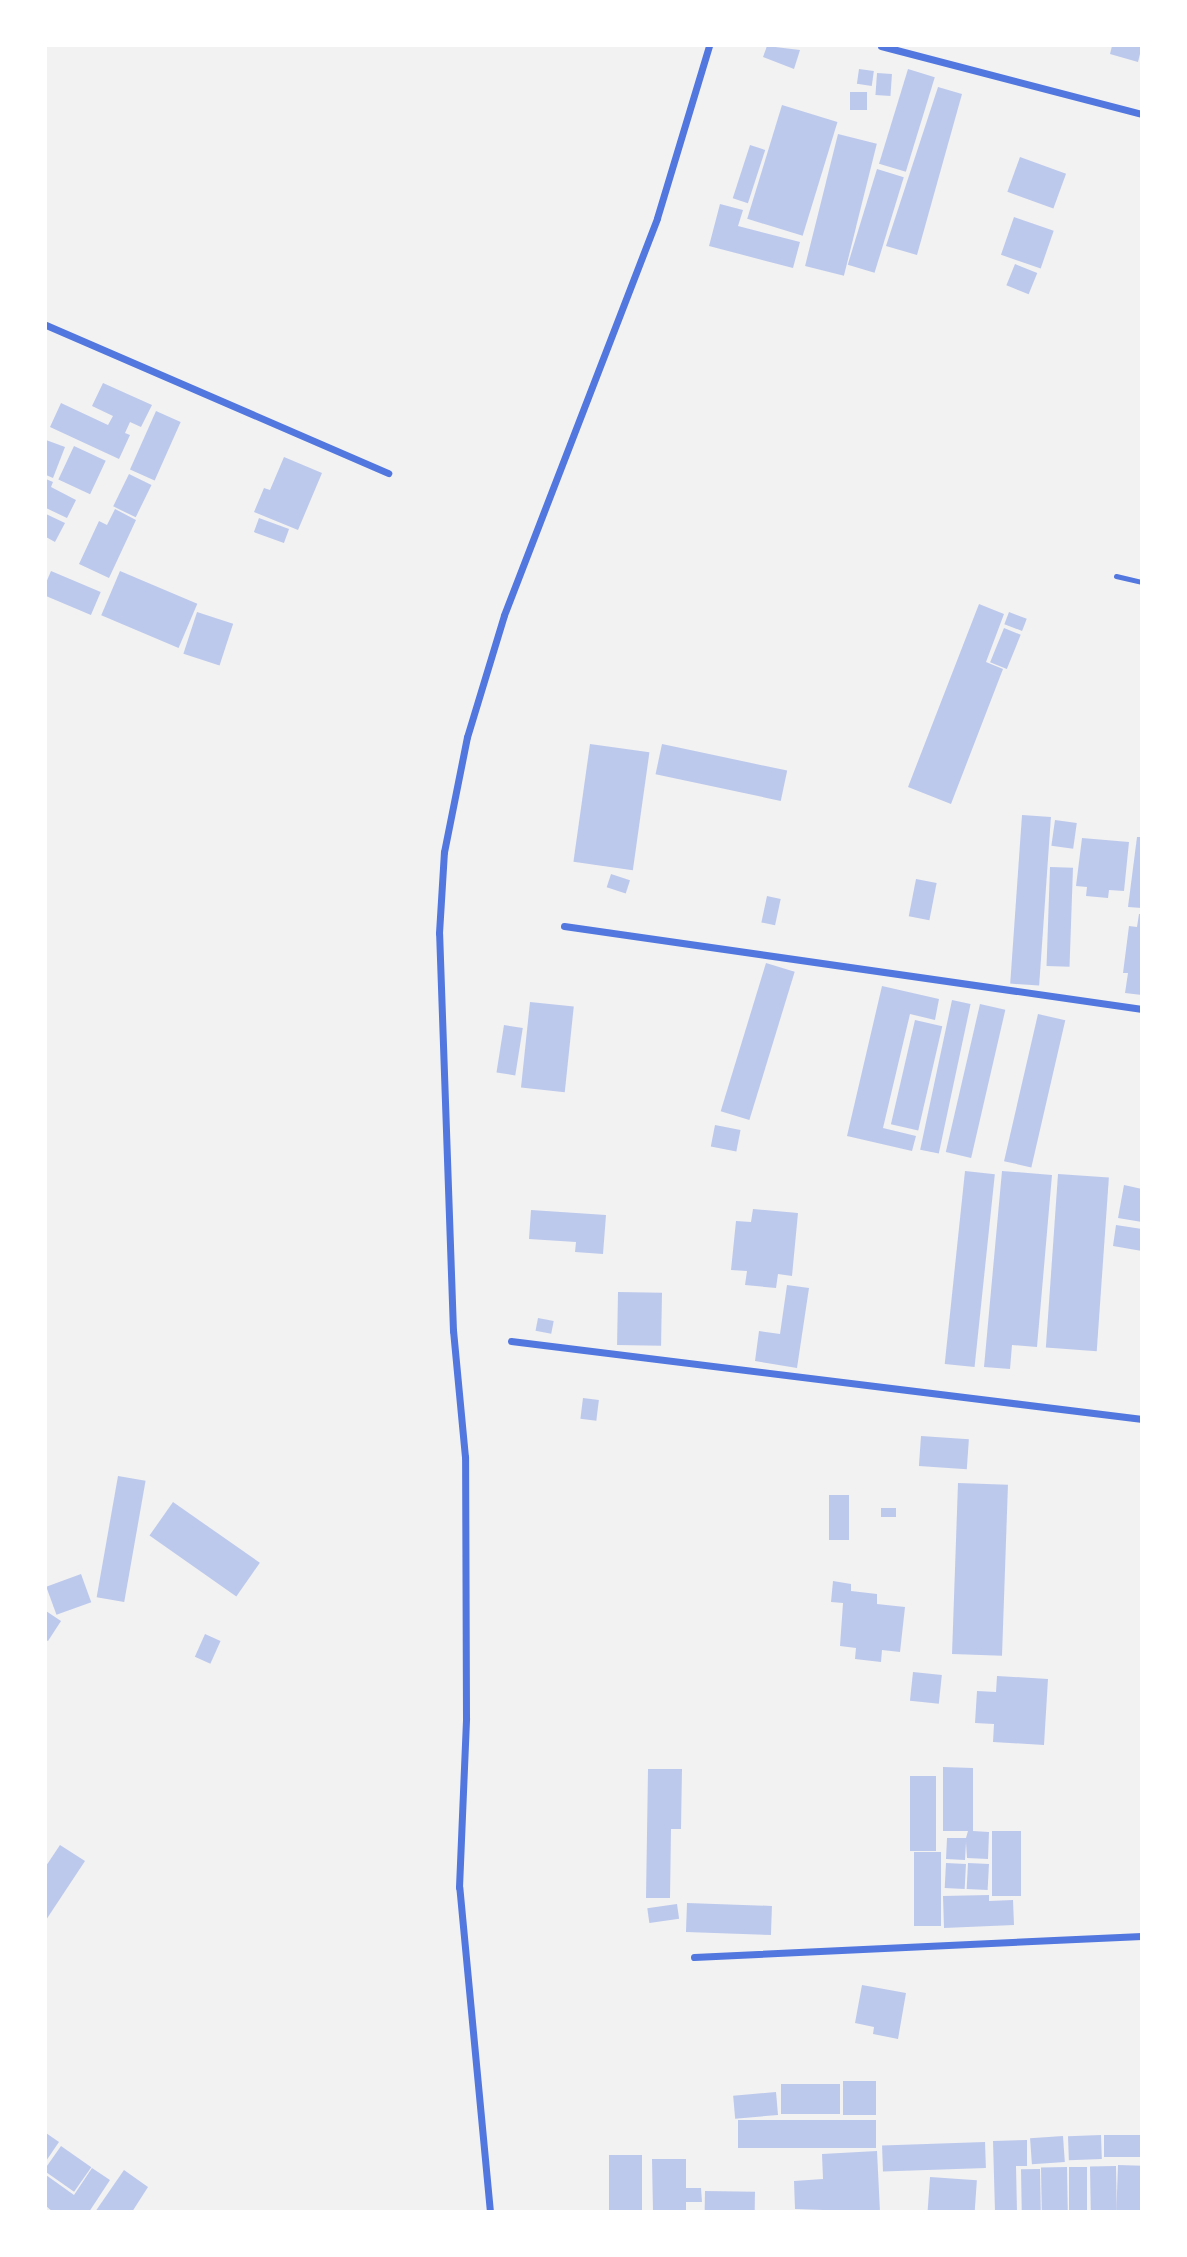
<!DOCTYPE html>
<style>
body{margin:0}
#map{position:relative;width:1187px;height:2257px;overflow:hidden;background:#f2f2f2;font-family:"Asap Condensed",sans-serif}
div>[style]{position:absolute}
.building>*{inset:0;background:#bdc9ec;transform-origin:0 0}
.service>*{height:5px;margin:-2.5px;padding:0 2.5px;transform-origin:2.5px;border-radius:2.5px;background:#5277de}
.minor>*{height:7px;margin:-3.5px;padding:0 3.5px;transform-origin:3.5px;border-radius:3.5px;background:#5277de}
span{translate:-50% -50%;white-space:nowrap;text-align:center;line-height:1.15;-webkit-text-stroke:7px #fff;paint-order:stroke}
.frame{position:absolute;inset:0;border:47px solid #fff;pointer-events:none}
</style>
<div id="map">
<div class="building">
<i style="clip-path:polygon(767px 46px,800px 50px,794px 69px,763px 57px)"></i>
<i style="clip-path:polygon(1112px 46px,1142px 46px,1138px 62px,1110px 54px)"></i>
<i style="left:859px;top:69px;width:15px;height:15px;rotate:8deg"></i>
<i style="left:908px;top:69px;width:28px;height:99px;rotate:17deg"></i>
<i style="left:877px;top:73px;width:15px;height:22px;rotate:4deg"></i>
<i style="clip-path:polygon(938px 87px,962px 94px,917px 255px,886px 246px)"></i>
<i style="left:850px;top:92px;width:17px;height:18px"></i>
<i style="left:782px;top:105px;width:58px;height:119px;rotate:17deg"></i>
<i style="left:838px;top:134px;width:40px;height:136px;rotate:14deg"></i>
<i style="left:750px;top:145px;width:16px;height:56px;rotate:18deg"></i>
<i style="left:1020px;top:157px;width:49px;height:37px;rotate:20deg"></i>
<i style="left:877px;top:169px;width:28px;height:100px;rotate:17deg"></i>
<i style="clip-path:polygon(720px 204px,743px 210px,738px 226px,800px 242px,793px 268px,709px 246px)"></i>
<i style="left:1014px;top:217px;width:42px;height:40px;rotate:19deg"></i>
<i style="left:1015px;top:264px;width:24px;height:23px;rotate:22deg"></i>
<i style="clip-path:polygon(103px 383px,152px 405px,141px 427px,130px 422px,125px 433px,130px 435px,119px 459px,50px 427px,61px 403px,108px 425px,113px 416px,92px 406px)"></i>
<i style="left:156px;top:411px;width:27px;height:64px;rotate:24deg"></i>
<i style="clip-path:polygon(46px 440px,65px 447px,53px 478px,46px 475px)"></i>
<i style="left:74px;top:446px;width:35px;height:37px;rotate:25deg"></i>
<i style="clip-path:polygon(284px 457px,322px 473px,298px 530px,254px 512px,264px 488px,270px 490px)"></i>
<i style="left:129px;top:474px;width:25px;height:36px;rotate:26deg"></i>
<i style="clip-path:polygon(46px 479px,53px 482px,51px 487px,76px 500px,67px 518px,46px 508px)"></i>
<i style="clip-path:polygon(115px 509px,136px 520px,109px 578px,79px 564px,99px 521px,107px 525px)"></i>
<i style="clip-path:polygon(46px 514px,65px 523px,55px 542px,46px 537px)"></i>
<i style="left:259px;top:518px;width:32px;height:15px;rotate:20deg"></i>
<i style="left:51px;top:571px;width:54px;height:25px;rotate:23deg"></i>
<i style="left:120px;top:571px;width:84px;height:48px;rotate:23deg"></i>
<i style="clip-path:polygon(979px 604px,1004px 614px,986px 662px,1003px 669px,951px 804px,908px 787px)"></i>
<i style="left:197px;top:612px;width:38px;height:44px;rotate:18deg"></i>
<i style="left:1009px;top:612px;width:19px;height:13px;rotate:21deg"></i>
<i style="left:1004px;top:628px;width:18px;height:37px;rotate:22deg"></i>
<i style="left:590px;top:744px;width:60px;height:119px;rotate:8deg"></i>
<i style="left:662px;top:744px;width:128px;height:31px;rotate:12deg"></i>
<i style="left:1022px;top:815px;width:29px;height:169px;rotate:4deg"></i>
<i style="left:1055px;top:820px;width:22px;height:26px;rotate:8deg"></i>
<i style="clip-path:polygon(1137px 837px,1142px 837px,1142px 908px,1128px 907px)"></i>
<i style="clip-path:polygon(1082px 838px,1129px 842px,1124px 891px,1109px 890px,1108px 898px,1086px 896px,1087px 887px,1076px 886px)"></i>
<i style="left:1050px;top:867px;width:23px;height:99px;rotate:2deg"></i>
<i style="left:611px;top:874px;width:20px;height:14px;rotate:18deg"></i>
<i style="left:916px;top:879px;width:21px;height:38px;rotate:11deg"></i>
<i style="left:767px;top:896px;width:14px;height:27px;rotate:12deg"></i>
<i style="clip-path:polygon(1139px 914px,1142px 914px,1142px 995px,1125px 993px,1128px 973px,1123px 973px,1129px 926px,1137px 927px)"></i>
<i style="left:766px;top:963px;width:30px;height:155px;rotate:17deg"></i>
<i style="clip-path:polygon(882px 986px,939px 999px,935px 1020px,910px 1014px,883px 1128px,916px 1136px,912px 1151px,847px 1136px)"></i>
<i style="left:952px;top:1000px;width:19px;height:153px;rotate:12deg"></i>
<i style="left:530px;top:1002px;width:44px;height:86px;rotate:6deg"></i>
<i style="left:980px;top:1004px;width:26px;height:152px;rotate:13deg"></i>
<i style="left:1038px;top:1014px;width:28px;height:151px;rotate:13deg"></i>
<i style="left:915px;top:1020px;width:28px;height:107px;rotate:13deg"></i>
<i style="left:504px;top:1025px;width:19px;height:48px;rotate:9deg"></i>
<i style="left:715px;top:1125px;width:26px;height:22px;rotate:11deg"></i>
<i style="left:965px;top:1171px;width:30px;height:194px;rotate:6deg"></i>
<i style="clip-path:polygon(1002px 1171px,1052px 1175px,1037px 1347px,1012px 1345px,1010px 1369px,984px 1367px)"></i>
<i style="left:1058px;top:1174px;width:51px;height:174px;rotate:4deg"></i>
<i style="clip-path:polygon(1124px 1185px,1142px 1189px,1142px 1222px,1118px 1218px)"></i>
<i style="clip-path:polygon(753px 1209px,798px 1213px,792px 1276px,778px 1274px,776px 1288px,745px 1285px,747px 1271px,731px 1270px,736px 1221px,751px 1222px)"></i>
<i style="clip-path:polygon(531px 1210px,606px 1215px,603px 1254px,575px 1252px,576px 1242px,529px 1239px)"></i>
<i style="clip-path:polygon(1116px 1225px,1142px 1229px,1142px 1251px,1113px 1246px)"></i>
<i style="clip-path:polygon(787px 1285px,809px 1288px,797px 1368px,755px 1361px,759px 1331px,780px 1334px)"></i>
<i style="left:618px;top:1292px;width:44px;height:53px;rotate:1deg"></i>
<i style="left:538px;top:1318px;width:16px;height:13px;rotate:11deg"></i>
<i style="left:583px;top:1398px;width:16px;height:21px;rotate:7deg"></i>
<i style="left:921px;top:1436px;width:48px;height:30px;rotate:4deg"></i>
<i style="left:118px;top:1476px;width:28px;height:123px;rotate:10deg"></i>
<i style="left:958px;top:1483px;width:50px;height:171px;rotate:2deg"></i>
<i style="left:829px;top:1495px;width:20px;height:45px"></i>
<i style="left:173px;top:1502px;width:106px;height:41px;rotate:35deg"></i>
<i style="left:881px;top:1508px;width:15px;height:9px"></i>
<i style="left:81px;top:1574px;width:30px;height:37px;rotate:70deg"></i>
<i style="clip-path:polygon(833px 1581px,851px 1584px,851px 1591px,877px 1594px,877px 1604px,905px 1607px,900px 1652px,882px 1650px,881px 1662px,855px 1659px,856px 1648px,840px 1646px,843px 1603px,831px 1602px)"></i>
<i style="clip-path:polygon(46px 1611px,61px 1621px,48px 1641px,46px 1640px)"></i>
<i style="left:205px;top:1634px;width:17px;height:25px;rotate:24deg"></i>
<i style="left:913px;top:1672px;width:29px;height:29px;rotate:6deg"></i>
<i style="clip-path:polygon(997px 1676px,1048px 1679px,1044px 1745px,993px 1742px,994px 1724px,975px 1723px,977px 1691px,996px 1692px)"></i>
<i style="clip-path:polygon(943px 1767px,973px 1768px,973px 1831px,989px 1832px,988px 1859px,967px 1858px,966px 1842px,965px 1860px,946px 1859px,947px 1838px,966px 1838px,968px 1831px,943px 1831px)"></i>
<i style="clip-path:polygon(648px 1769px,682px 1769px,681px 1829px,671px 1829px,670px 1898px,646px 1898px)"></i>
<i style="left:910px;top:1776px;width:26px;height:75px"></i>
<i style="left:992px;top:1831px;width:29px;height:65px"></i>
<i style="clip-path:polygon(60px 1845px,85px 1861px,46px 1920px,46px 1866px)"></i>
<i style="left:914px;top:1852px;width:27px;height:74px"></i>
<i style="left:946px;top:1863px;width:20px;height:25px;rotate:3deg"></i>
<i style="left:968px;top:1863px;width:21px;height:26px;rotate:3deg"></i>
<i style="clip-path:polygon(989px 1895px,989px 1901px,1013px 1900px,1014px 1925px,944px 1928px,943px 1896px)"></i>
<i style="left:687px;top:1903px;width:85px;height:29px;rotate:2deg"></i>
<i style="left:677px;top:1904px;width:15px;height:30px;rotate:82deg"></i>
<i style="clip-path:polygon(862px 1985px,906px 1993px,898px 2039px,873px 2034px,874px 2027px,855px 2023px)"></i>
<i style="left:843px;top:2081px;width:33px;height:34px"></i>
<i style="left:840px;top:2084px;width:30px;height:59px;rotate:90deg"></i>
<i style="left:776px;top:2092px;width:23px;height:43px;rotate:85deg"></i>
<i style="left:876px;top:2120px;width:28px;height:138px;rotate:90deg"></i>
<i style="clip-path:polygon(46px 2133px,59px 2142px,46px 2161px)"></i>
<i style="left:1101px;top:2135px;width:24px;height:33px;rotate:88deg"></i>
<i style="left:1142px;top:2135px;width:22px;height:38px;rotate:90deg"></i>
<i style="left:1063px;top:2136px;width:26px;height:33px;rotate:86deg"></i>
<i style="clip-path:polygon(1027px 2140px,1027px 2166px,1016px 2166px,1017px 2212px,995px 2212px,993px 2141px)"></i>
<i style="left:985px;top:2142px;width:26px;height:103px;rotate:88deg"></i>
<i style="left:61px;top:2146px;width:37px;height:30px;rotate:35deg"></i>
<i style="clip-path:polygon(877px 2151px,880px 2212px,795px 2209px,794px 2181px,823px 2179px,822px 2154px)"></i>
<i style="left:642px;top:2155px;width:57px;height:33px;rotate:90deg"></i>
<i style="clip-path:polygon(652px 2159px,686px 2159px,686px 2188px,701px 2188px,702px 2202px,686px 2202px,686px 2212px,653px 2212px)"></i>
<i style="left:1118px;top:2165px;width:24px;height:47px;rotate:2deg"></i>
<i style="left:1116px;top:2166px;width:46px;height:26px;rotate:89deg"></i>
<i style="left:1067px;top:2167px;width:45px;height:26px;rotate:89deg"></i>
<i style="left:1069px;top:2167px;width:18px;height:45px"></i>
<i style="clip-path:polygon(92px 2168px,110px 2180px,89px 2212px,53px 2212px,46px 2206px,46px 2175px,74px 2195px)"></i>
<i style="left:1040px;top:2169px;width:43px;height:19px;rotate:89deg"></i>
<i style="clip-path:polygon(124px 2170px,148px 2187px,132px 2212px,95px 2212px)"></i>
<i style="left:930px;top:2177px;width:47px;height:35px;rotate:4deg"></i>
<i style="left:705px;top:2191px;width:50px;height:21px;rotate:1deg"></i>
</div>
<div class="service">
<i style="left:1116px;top:576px;width:27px;rotate:13deg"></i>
</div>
<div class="minor">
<i style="left:881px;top:46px;width:270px;rotate:14.6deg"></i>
<i style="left:46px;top:325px;width:373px;rotate:23.4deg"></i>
<i style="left:564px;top:926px;width:584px;rotate:8.17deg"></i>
<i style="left:511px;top:1341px;width:636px;rotate:7.05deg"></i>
<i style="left:694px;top:1957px;width:448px;rotate:-2.7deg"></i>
<i style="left:490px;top:2212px;width:326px;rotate:-95.4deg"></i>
<i style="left:459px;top:1887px;width:169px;rotate:-87.6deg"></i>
<i style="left:466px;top:1718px;width:261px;rotate:-90.2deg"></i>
<i style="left:465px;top:1457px;width:127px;rotate:-95.4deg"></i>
<i style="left:453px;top:1331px;width:398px;rotate:-92deg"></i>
<i style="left:439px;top:933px;width:81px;rotate:-86.5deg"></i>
<i style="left:444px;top:852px;width:117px;rotate:-78.7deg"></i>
<i style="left:467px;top:737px;width:127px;rotate:-73.1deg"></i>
<i style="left:504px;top:615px;width:425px;rotate:-68.9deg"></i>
<i style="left:657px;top:218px;width:180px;rotate:-73.2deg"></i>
</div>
<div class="frame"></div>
</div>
